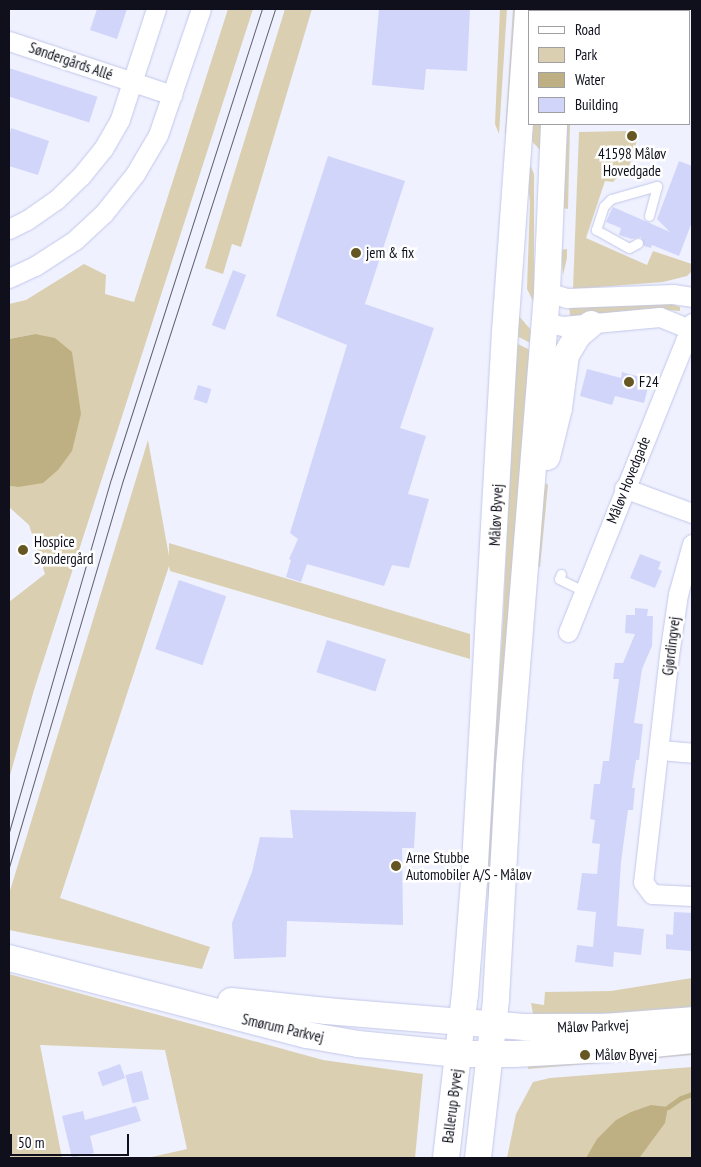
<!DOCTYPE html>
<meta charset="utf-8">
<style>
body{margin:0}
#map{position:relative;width:701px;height:1167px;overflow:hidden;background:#eff1ff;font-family:"PT Sans Narrow",sans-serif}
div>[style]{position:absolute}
.green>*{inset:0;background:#dad0b1}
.water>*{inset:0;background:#bfb083}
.stream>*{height:5px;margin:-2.5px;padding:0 2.5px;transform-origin:2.5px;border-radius:2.5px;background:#bfb083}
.building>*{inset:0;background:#d1d5f9;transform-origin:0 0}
.roads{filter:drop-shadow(0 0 1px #c2c7e8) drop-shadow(0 0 1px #c2c7e8)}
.lane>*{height:9px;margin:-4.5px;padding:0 4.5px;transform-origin:4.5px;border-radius:4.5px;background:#fff}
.street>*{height:19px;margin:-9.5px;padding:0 9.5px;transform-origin:9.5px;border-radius:9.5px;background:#fff}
.secondary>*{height:26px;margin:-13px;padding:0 13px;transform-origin:13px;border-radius:13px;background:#fff}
.tram>*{height:1px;margin:-0.5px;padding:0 0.5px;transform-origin:0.5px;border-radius:0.5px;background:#60616e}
.dots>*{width:14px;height:14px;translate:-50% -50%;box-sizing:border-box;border:2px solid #fff;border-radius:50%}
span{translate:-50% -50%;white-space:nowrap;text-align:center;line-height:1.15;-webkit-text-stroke:5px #fff;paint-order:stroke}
.street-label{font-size:15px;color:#0f101c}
.poi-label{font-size:15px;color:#0f101c}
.left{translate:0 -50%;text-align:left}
.frame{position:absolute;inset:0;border:10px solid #0f101c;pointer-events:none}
.legend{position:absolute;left:528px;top:10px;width:162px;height:115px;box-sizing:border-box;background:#fff;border:1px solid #9f9fa4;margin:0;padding:6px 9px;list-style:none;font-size:15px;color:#0f101c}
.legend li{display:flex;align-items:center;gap:10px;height:25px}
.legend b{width:25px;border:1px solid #9f9fa4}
.scale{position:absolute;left:10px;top:1134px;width:119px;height:22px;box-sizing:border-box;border:2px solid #0f101c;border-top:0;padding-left:6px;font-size:15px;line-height:18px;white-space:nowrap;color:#0f101c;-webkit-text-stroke:4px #fff;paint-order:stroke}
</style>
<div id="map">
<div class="green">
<i style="clip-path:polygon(228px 9px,253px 9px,34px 690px,9px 779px,9px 602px,45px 574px,29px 525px,9px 507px,9px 486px,18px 487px,35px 334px,9px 339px,9px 304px,26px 300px,84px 264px,106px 275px,105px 294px,134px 302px)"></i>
<i style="clip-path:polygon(285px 9px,312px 9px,241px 247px,232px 244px,223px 274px,205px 268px)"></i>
<i style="clip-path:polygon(500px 9px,507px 9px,499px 134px,495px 124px)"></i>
<i style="clip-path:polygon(513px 9px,518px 9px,509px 124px,505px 135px)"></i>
<i style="clip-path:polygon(530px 124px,544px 124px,541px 151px,528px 137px)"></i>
<i style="clip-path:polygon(564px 124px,570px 124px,568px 209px,563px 208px)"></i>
<i style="clip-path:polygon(626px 131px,626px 138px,637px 140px,630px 164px,613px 182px,605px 181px,586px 238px,647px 265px,653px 251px,692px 264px,692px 271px,687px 276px,663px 282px,573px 289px,579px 132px)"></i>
<i style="clip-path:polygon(530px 165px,534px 174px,534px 303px,527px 289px,530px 202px,526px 168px)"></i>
<i style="clip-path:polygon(567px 249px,567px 258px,563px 275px,561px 250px)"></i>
<i style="clip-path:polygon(518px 298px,519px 316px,531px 330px,536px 346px,515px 335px)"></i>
<i style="clip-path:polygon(669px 303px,680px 307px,680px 311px,658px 309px,570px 316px,569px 304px)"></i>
<i style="clip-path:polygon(516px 343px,536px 353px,490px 901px,488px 900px,487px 854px,503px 621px)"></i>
<i style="clip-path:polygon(148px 440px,169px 556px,169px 543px,470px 634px,470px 659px,170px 571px,169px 566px,60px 898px,210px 947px,202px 969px,9px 930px,9px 894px)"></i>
<i style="clip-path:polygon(546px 483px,548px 485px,540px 567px,533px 565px,539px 512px)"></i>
<i style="clip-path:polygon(9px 974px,323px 1060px,423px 1074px,415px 1158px,147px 1158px,187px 1149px,165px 1050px,40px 1045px,62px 1158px,9px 1158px)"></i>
<i style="clip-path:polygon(692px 978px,692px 1012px,533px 1014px,531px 1003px,544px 1005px,545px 992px,611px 991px)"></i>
<i style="clip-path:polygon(692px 1046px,692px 1055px,528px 1069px,528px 1065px)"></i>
<i style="clip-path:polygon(692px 1067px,692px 1158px,507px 1158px,516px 1114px,533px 1082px,550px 1078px)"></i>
</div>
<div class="water">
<i style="clip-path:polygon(35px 334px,55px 338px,72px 352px,81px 414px,72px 451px,58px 470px,43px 483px,18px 487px,9px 486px,9px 339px)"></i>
<i style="clip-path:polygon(651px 1105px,668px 1107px,665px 1123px,640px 1157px,586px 1158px,597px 1139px,616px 1120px,631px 1112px)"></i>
</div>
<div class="stream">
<i style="left:668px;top:1107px;width:16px;rotate:-35deg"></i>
<i style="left:681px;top:1098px;width:12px;rotate:-20deg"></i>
</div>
<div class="building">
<i style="clip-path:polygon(97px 9px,127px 9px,117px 39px,90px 30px)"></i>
<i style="clip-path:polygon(379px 9px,470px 9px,467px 71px,426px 69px,424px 90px,372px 85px)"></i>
<i style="left:9px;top:68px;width:93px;height:27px;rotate:18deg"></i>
<i style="clip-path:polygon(11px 128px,49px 141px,38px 175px,9px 166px,9px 137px)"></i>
<i style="clip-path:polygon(328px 156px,405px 181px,365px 304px,434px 328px,400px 428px,426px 436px,408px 494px,429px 499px,409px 568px,392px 565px,384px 586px,307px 564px,301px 582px,286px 577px,291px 560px,289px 559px,298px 539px,290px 533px,347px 345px,276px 316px)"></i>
<i style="clip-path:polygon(679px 161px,692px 166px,692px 222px,679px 256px,652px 245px,651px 248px,644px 246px,641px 237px,632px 239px,619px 235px,621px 228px,606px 222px,613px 207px,670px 232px,657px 219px)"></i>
<i style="left:233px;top:270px;width:14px;height:59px;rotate:21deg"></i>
<i style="clip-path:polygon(587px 369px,621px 378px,622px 372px,650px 380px,644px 403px,615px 396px,612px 405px,580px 396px)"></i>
<i style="left:198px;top:385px;width:14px;height:15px;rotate:17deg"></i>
<i style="clip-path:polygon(640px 554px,661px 562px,658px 569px,662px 571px,655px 588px,630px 578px)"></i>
<i style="left:179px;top:580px;width:50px;height:73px;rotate:19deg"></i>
<i style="clip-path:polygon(635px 608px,648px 609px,647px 616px,653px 616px,652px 646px,642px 669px,634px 723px,643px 724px,639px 760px,636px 760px,632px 788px,635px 788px,633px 810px,628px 810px,621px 862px,617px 926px,644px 929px,641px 955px,614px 952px,613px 967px,575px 962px,577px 945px,593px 947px,596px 912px,577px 910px,582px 873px,597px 874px,600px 844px,592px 843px,595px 820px,590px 819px,594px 784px,600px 784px,603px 761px,609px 761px,619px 679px,613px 679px,615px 663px,623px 663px,635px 634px,625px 633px,626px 615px,635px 615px)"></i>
<i style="left:327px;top:640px;width:62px;height:34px;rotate:18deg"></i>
<i style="clip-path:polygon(290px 810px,416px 812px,414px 848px,402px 848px,403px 925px,287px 921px,286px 957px,234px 959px,232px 923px,252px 872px,260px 837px,293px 838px)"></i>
<i style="clip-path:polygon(674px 912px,692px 913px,692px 951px,666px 949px,666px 934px,673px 935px)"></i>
<i style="left:120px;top:1064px;width:15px;height:24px;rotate:70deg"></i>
<i style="left:142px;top:1071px;width:29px;height:17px;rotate:76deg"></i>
<i style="clip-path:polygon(136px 1106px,141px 1121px,90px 1136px,94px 1153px,72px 1158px,62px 1116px,83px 1111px,85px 1120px)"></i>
</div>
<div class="roads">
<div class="lane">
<i style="left:638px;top:243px;width:10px;rotate:151deg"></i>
<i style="left:629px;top:248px;width:38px;rotate:-151deg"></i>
<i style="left:596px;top:230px;width:25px;rotate:-72deg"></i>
<i style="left:604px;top:206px;width:10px;rotate:-45deg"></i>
<i style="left:611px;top:199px;width:48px;rotate:-15.8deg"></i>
<i style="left:657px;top:186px;width:31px;rotate:105deg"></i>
<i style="left:561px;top:574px;width:5px;rotate:112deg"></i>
<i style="left:559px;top:579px;width:28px;rotate:26deg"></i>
</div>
<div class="street">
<i style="left:9px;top:41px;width:172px;rotate:18.3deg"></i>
<i style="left:9px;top:229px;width:20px;rotate:-27deg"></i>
<i style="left:27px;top:220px;width:35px;rotate:-35deg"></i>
<i style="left:56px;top:200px;width:35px;rotate:-44deg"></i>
<i style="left:81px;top:176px;width:35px;rotate:-51deg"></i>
<i style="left:103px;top:149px;width:34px;rotate:-60deg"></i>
<i style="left:120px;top:119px;width:116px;rotate:-71.9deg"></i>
<i style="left:9px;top:278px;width:29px;rotate:-25deg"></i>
<i style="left:35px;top:266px;width:48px;rotate:-33deg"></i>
<i style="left:75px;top:240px;width:40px;rotate:-43deg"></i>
<i style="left:104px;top:213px;width:50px;rotate:-51.5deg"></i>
<i style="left:135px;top:174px;width:45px;rotate:-59.5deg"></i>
<i style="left:158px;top:135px;width:133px;rotate:-71.2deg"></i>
<i style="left:547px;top:292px;width:21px;rotate:17deg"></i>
<i style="left:567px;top:298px;width:106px;rotate:-2.2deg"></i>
<i style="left:673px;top:294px;width:19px;rotate:9deg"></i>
<i style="left:545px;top:323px;width:18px;rotate:9deg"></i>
<i style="left:563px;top:326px;width:97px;rotate:-5.3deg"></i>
<i style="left:660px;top:317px;width:32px;rotate:22deg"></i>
<i style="left:624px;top:488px;width:72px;rotate:20.2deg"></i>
<i style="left:692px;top:544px;width:52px;rotate:105.6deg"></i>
<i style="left:678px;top:594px;width:62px;rotate:98.4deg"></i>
<i style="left:669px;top:655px;width:228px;rotate:96.5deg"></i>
<i style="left:643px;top:882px;width:15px;rotate:53deg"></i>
<i style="left:652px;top:894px;width:40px;rotate:2.9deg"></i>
<i style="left:568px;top:632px;width:333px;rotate:-68.1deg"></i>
<i style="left:660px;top:750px;width:32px;rotate:5deg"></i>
</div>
<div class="secondary">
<i style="left:558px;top:11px;width:2px;rotate:-90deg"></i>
<i style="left:547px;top:457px;width:50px;rotate:-76.2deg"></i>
<i style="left:559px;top:408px;width:53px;rotate:-82.5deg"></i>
<i style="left:566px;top:355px;width:23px;rotate:-59deg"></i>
<i style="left:578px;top:335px;width:17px;rotate:-40deg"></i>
<i style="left:9px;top:958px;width:308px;rotate:14.5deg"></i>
<i style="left:307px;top:1035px;width:52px;rotate:10deg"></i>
<i style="left:358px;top:1044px;width:101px;rotate:5.7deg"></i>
<i style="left:459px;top:1054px;width:55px"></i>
<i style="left:514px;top:1054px;width:92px;rotate:-3.1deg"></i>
<i style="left:606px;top:1049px;width:86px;rotate:-6deg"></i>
<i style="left:231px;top:1001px;width:96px;rotate:6deg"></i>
<i style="left:326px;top:1011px;width:202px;rotate:4.6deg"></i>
<i style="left:527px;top:1027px;width:77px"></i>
<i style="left:604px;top:1027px;width:88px;rotate:-4.5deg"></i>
<i style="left:446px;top:1158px;width:164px;rotate:-83.4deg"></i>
<i style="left:465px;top:995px;width:114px;rotate:-85.5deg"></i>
<i style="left:474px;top:881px;width:550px;rotate:-86.77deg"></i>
<i style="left:505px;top:332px;width:324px;rotate:-85.9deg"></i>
<i style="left:478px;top:1158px;width:160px;rotate:-83.5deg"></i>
<i style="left:496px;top:999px;width:233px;rotate:-86.8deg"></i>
<i style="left:509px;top:766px;width:476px;rotate:-85.4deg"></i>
<i style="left:547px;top:292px;width:168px;rotate:-87.6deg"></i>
</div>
</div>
<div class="tram">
<i style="left:9px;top:832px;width:367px;rotate:-73.9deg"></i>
<i style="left:111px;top:479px;width:494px;rotate:-72.2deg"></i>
<i style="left:9px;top:867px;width:400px;rotate:-73.6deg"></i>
<i style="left:122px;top:483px;width:498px;rotate:-72.1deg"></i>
</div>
<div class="dots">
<i style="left:632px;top:136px;background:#665623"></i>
<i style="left:356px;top:253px;background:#665623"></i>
<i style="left:629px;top:382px;background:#665623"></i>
<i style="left:23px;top:550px;background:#665623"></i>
<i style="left:396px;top:866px;background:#665623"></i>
<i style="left:585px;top:1055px;background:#665623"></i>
</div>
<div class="street-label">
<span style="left:71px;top:61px;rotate:19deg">Søndergårds Allé</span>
<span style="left:628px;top:480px;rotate:-68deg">Måløv Hovedgade</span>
<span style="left:496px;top:515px;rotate:-87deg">Måløv Byvej</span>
<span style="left:671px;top:646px;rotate:-83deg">Gjørdingvej</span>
<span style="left:593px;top:1026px;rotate:-2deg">Måløv Parkvej</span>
<span style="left:283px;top:1028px;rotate:13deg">Smørum Parkvej</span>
<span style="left:452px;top:1106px;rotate:-83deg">Ballerup Byvej</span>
</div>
<div class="poi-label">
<span style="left:632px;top:162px">41598 Måløv<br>Hovedgade</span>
<span class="left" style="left:366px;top:253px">jem &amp; fix</span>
<span class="left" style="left:639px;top:382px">F24</span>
<span class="left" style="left:34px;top:550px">Hospice<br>Søndergård</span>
<span class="left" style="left:406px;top:866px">Arne Stubbe<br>Automobiler A/S - Måløv</span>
<span class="left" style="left:595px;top:1055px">Måløv Byvej</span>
</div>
<div class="frame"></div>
<ul class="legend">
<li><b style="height:6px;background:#fff"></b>Road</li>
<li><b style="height:14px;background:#dad0b1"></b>Park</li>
<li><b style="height:14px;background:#bfb083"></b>Water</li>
<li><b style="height:14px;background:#d1d5f9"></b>Building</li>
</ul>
<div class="scale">50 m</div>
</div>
